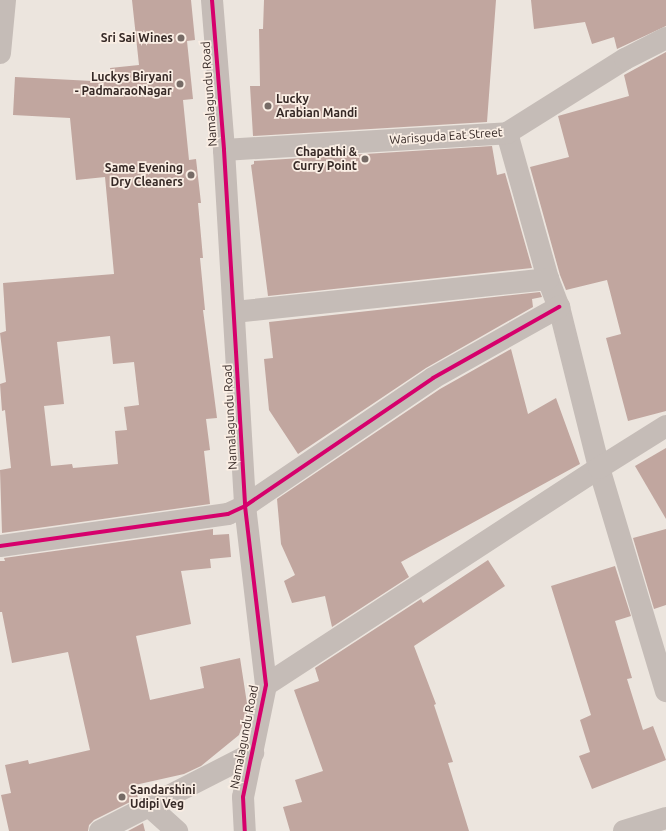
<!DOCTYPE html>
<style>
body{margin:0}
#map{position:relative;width:666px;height:831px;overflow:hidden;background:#ece5de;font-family:Ubuntu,sans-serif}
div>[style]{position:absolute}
.building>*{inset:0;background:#c1a69f}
.minor>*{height:22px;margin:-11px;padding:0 11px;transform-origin:11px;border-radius:11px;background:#c5bcb7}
.cycleway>*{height:4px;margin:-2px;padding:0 2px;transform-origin:2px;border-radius:2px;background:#d6006c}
.dots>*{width:11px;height:11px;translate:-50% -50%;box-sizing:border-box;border:2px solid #faeee4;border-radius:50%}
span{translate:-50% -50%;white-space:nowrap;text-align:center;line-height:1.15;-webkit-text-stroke:3.5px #faeee4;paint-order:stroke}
.poi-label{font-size:12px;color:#362926;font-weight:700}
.right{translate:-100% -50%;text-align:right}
.left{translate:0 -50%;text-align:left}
.street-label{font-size:12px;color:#362926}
</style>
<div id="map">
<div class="building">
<i style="clip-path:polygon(evenodd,132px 0,191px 0,195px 40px,187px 41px,193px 99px,183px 100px,189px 160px,196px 159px,201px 203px,198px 203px,203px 258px,200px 258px,205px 310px,203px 310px,217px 418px,206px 419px,210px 450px,204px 451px,210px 504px,2px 533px,0 470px,11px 468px,5px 410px,2px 411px,0 384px,6px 382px,0 333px,6px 331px,3px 283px,114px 274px,105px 177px,76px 180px,70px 118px,13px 115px,15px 77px,112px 82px,110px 68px,139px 65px,132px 0,110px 336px,113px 364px,134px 362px,139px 405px,124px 407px,127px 430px,115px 431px,118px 464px,73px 468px,72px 464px,51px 466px,44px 406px,64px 404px,57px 342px,110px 336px)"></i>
<i style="clip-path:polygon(264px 0,496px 0,487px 122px,253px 136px,250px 86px,260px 86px,259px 29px,263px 29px)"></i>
<i style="clip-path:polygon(531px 0,666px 0,666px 26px,617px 49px,614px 37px,592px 44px,585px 22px,534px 29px)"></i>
<i style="clip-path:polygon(666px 52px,666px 411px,628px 421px,606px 338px,621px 334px,607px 280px,566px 290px,560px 275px,530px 167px,569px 157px,558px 116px,629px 96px,624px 75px)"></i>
<i style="clip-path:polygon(492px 146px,497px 175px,505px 173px,532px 268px,268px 296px,251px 165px,254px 164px,254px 161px)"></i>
<i style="clip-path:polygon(540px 292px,542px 297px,532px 299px,533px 307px,426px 368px,298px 454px,269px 410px,264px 359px,273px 358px,269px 322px)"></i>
<i style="clip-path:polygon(511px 349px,528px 414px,556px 398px,580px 464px,401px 562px,409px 577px,332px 627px,325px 596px,292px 603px,284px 581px,295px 575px,281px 544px,277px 499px,440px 389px)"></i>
<i style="clip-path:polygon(666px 448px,666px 519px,635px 466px)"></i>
<i style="clip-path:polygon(213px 529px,213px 535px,229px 534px,231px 557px,210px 559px,211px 568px,181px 571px,191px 624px,136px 636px,150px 700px,204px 688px,200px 667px,240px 658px,248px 710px,239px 735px,201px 766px,184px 774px,135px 785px,138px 798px,94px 820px,89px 825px,88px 831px,9px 831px,1px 795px,11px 793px,5px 765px,28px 760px,29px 764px,90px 750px,68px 652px,12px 663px,2px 612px,0 612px,0 561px,5px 561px,4px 558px)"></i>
<i style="clip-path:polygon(666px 529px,666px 605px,654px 609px,633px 538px)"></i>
<i style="clip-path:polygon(488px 560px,505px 586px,414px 646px,436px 704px,434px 705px,453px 762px,448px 763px,469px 831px,290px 831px,283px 807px,302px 802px,295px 780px,323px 771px,294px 690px,319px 681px,315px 668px,421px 599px,423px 603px)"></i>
<i style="clip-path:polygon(615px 566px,631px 616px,615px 621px,632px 678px,627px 679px,643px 730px,653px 726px,666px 760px,592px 789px,579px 756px,590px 752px,580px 720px,591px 715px,551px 586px)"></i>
<i style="clip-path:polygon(143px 823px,145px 831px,128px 831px)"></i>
</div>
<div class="minor">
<i style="left:212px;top:0;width:150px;rotate:85.4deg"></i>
<i style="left:224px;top:150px;width:357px;rotate:86.6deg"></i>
<i style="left:245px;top:506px;width:180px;rotate:83.3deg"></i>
<i style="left:266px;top:685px;width:114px;rotate:101.6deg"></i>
<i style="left:243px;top:797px;width:34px;rotate:87deg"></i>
<i style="left:0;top:53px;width:53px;rotate:-84.6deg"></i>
<i style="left:507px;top:133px;width:152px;rotate:74.3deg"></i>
<i style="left:548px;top:279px;width:30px;rotate:69deg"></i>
<i style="left:559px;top:307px;width:166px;rotate:76deg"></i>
<i style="left:599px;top:468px;width:233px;rotate:73.3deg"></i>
<i style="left:224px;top:150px;width:284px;rotate:-3.4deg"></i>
<i style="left:507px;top:133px;width:139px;rotate:-32.1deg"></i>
<i style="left:625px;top:59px;width:46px;rotate:-27.1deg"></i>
<i style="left:234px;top:312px;width:316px;rotate:-6deg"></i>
<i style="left:0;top:546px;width:230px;rotate:-8deg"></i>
<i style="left:228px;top:514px;width:19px;rotate:-25deg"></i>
<i style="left:245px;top:506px;width:227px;rotate:-34.2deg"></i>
<i style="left:433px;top:378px;width:145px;rotate:-29.4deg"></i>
<i style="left:266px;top:685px;width:397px;rotate:-33.1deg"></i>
<i style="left:599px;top:468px;width:79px;rotate:-32.1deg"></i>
<i style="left:149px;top:806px;width:38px;rotate:42deg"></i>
<i style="left:100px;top:831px;width:172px;rotate:-27deg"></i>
<i style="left:624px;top:831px;width:44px;rotate:-17.2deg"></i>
</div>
<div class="cycleway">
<i style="left:212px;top:0;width:150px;rotate:85.4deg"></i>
<i style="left:224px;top:150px;width:357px;rotate:86.6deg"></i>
<i style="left:245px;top:506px;width:180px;rotate:83.3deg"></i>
<i style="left:266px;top:685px;width:114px;rotate:101.6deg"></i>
<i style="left:243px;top:797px;width:34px;rotate:87deg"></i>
<i style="left:0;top:546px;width:230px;rotate:-8deg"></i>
<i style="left:228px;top:514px;width:19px;rotate:-25deg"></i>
<i style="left:245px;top:506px;width:227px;rotate:-34.2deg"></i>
<i style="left:433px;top:378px;width:145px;rotate:-29.4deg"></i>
</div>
<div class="dots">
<i style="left:181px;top:38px;background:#766b66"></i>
<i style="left:180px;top:84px;background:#766b66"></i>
<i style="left:268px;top:106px;background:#766b66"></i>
<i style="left:365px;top:159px;background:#766b66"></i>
<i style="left:191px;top:175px;background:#766b66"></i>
<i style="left:122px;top:797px;background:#766b66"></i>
</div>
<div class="poi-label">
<span class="right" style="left:173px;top:38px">Sri Sai Wines</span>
<span class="right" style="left:172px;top:84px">Luckys Biryani<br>- PadmaraoNagar</span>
<span class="left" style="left:276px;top:106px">Lucky<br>Arabian Mandi</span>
<span class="right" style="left:357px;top:159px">Chapathi &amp;<br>Curry Point</span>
<span class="right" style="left:183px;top:175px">Same Evening<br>Dry Cleaners</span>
<span class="left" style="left:130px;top:797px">Sandarshini<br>Udipi Veg</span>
</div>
<div class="street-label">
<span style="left:209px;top:94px;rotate:-94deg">Namalagundu Road</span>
<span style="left:446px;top:136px;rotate:-4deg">Warisguda Eat Street</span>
<span style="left:230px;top:417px;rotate:-93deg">Namalagundu Road</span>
<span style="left:244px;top:737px;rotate:-79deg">Namalagundu Road</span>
</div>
</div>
